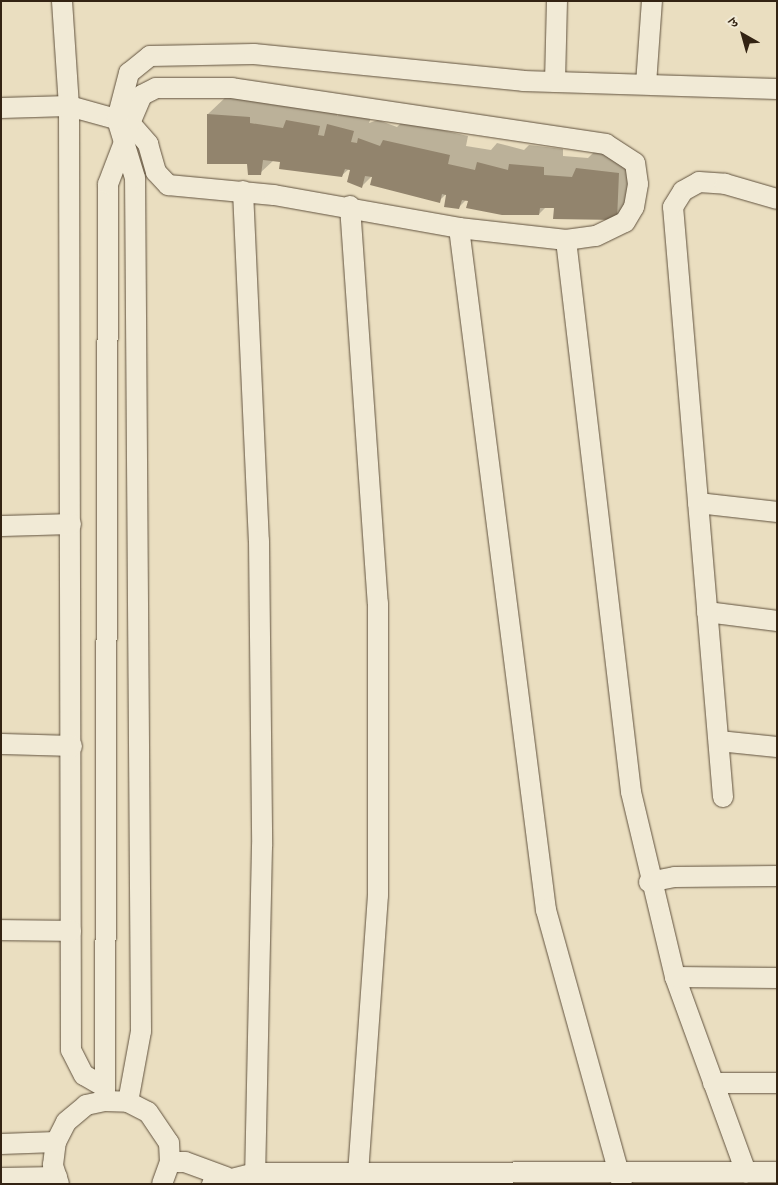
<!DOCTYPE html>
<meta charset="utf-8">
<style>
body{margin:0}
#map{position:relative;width:778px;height:1185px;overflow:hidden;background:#eadec0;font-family:"IM FELL Great Primer","Noto Serif Devanagari",serif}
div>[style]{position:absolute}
.shadow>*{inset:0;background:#0003}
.building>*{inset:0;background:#92846d}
.roads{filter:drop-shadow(0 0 1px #61523e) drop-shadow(0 0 1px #61523e)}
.minor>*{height:20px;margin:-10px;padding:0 10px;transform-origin:10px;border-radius:10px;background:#f1ead6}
span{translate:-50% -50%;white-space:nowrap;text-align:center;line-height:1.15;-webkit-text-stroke:4px #f1ead6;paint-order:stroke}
.frame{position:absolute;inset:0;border:2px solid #332313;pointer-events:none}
.north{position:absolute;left:718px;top:10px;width:50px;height:50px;-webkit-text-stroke:4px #f1ead6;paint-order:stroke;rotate:322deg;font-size:14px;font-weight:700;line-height:20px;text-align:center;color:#332313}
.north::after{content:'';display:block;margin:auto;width:18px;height:22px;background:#332313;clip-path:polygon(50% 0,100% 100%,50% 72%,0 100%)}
</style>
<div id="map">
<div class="shadow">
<i style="clip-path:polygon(228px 95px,269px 98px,269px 104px,299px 108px,306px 101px,339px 107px,337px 116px,347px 106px,373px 112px,369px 123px,378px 120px,397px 127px,403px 121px,468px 136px,466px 146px,491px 150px,497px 143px,524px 150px,529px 145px,563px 149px,563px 156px,588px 158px,596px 150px,638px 155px,635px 199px,616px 219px,555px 207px,546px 207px,539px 214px,467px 199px,459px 207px,448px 192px,439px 201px,373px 175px,362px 186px,349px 169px,341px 176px,274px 160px,260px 173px,208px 114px)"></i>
</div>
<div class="building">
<i style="clip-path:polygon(207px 114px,250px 117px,250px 123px,283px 128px,286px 120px,320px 126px,318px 135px,324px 136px,327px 124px,354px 131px,351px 142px,357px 143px,358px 138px,380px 146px,383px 140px,450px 155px,448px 164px,475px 170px,477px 162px,508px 170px,509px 164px,544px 167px,544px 175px,572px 177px,576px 168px,619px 173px,617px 220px,553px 219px,554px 208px,540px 208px,539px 215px,502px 215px,466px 208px,468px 201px,462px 200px,459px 209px,444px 207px,446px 195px,442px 194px,440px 203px,370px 185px,372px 177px,365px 176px,362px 188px,347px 182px,350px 170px,345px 169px,342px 177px,279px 169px,280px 162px,263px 160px,261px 175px,248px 175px,247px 164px,207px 164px)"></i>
</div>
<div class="roads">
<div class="minor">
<i style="left:62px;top:1px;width:105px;rotate:86.2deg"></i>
<i style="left:69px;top:106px;width:944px;rotate:89.88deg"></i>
<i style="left:71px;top:1050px;width:28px;rotate:63deg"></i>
<i style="left:84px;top:1075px;width:24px;rotate:30deg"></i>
<i style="left:555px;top:82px;width:81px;rotate:-88.6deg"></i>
<i style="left:646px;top:84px;width:83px;rotate:-85.9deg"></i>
<i style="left:1px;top:108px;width:68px;rotate:-1.7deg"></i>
<i style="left:69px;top:106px;width:63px;rotate:15.6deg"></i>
<i style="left:130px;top:123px;width:28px;rotate:49deg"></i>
<i style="left:148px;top:144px;width:29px;rotate:74deg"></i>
<i style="left:156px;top:172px;width:18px;rotate:47deg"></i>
<i style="left:168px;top:185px;width:106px;rotate:5.4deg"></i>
<i style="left:274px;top:195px;width:188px;rotate:10.1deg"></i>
<i style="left:459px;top:228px;width:108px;rotate:6.4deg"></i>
<i style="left:566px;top:240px;width:30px;rotate:-8deg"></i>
<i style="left:596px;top:236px;width:32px;rotate:-26deg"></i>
<i style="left:625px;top:222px;width:17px;rotate:-59deg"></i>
<i style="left:634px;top:207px;width:23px;rotate:-80deg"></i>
<i style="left:638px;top:184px;width:21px;rotate:-98deg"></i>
<i style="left:635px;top:163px;width:35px;rotate:-147deg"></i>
<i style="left:606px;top:144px;width:378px;rotate:-171.5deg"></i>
<i style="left:232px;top:88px;width:76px;rotate:180deg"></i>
<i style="left:156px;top:88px;width:16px;rotate:153deg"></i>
<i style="left:142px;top:95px;width:30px;rotate:113deg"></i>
<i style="left:243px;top:191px;width:350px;rotate:87.4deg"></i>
<i style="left:259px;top:541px;width:305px;rotate:89.4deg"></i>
<i style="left:262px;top:846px;width:327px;rotate:91.2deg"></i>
<i style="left:350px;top:206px;width:398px;rotate:86deg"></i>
<i style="left:378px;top:603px;width:292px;rotate:90deg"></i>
<i style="left:378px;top:895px;width:280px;rotate:94.1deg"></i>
<i style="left:459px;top:228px;width:688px;rotate:82.73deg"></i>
<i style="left:546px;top:910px;width:284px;rotate:74.5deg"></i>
<i style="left:566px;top:240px;width:556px;rotate:83.28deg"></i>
<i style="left:631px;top:792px;width:190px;rotate:76.6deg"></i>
<i style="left:675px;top:977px;width:208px;rotate:70deg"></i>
<i style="left:698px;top:503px;width:80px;rotate:6.5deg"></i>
<i style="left:1px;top:526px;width:70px;rotate:-1.6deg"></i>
<i style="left:707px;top:612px;width:71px;rotate:7.3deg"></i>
<i style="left:719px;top:741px;width:58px;rotate:5.9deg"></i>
<i style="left:1px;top:744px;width:71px;rotate:1.6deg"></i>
<i style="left:723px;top:797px;width:592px;rotate:-94.84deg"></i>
<i style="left:673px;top:207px;width:19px;rotate:-58deg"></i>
<i style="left:683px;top:191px;width:18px;rotate:-29deg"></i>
<i style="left:699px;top:182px;width:26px;rotate:4deg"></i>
<i style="left:725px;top:184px;width:54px;rotate:16.1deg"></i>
<i style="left:649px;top:882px;width:26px;rotate:-11deg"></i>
<i style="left:675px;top:877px;width:102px;rotate:-0.6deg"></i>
<i style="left:1px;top:930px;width:70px;rotate:0.8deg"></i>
<i style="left:675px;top:977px;width:102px;rotate:0.6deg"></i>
<i style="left:713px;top:1083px;width:64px"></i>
<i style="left:105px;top:1098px;width:914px;rotate:-89.81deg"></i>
<i style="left:108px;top:184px;width:42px;rotate:-69deg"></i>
<i style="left:128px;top:1102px;width:72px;rotate:-79.6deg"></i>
<i style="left:141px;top:1031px;width:853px;rotate:-90.4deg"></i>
<i style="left:135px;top:178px;width:62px;rotate:-107deg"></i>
<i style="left:117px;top:119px;width:48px;rotate:-75.4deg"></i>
<i style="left:129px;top:73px;width:27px;rotate:-39deg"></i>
<i style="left:150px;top:56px;width:104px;rotate:-1.1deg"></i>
<i style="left:254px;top:54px;width:270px;rotate:5.7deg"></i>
<i style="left:523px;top:81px;width:254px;rotate:1.8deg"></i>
<i style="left:1px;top:1144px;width:55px;rotate:-2.1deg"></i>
<i style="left:170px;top:1162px;width:15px"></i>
<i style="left:185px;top:1162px;width:44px;rotate:20.1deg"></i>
<i style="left:1px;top:1178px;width:56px;rotate:-1deg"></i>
<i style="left:59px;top:1184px;width:20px;rotate:-108deg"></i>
<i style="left:53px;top:1165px;width:23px;rotate:-83deg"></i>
<i style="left:56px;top:1142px;width:22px;rotate:-63deg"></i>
<i style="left:66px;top:1122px;width:26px;rotate:-40deg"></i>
<i style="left:86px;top:1105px;width:19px;rotate:-12deg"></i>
<i style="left:105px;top:1101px;width:23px;rotate:2deg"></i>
<i style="left:128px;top:1102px;width:22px;rotate:27deg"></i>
<i style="left:148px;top:1112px;width:37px;rotate:56deg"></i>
<i style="left:169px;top:1143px;width:19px;rotate:87deg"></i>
<i style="left:170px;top:1162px;width:23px;rotate:110deg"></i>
<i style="left:212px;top:1184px;width:44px;rotate:-14.3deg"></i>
<i style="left:255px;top:1173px;width:522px;rotate:-0.11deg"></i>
</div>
</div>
<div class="frame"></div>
<div class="north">उ</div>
</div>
